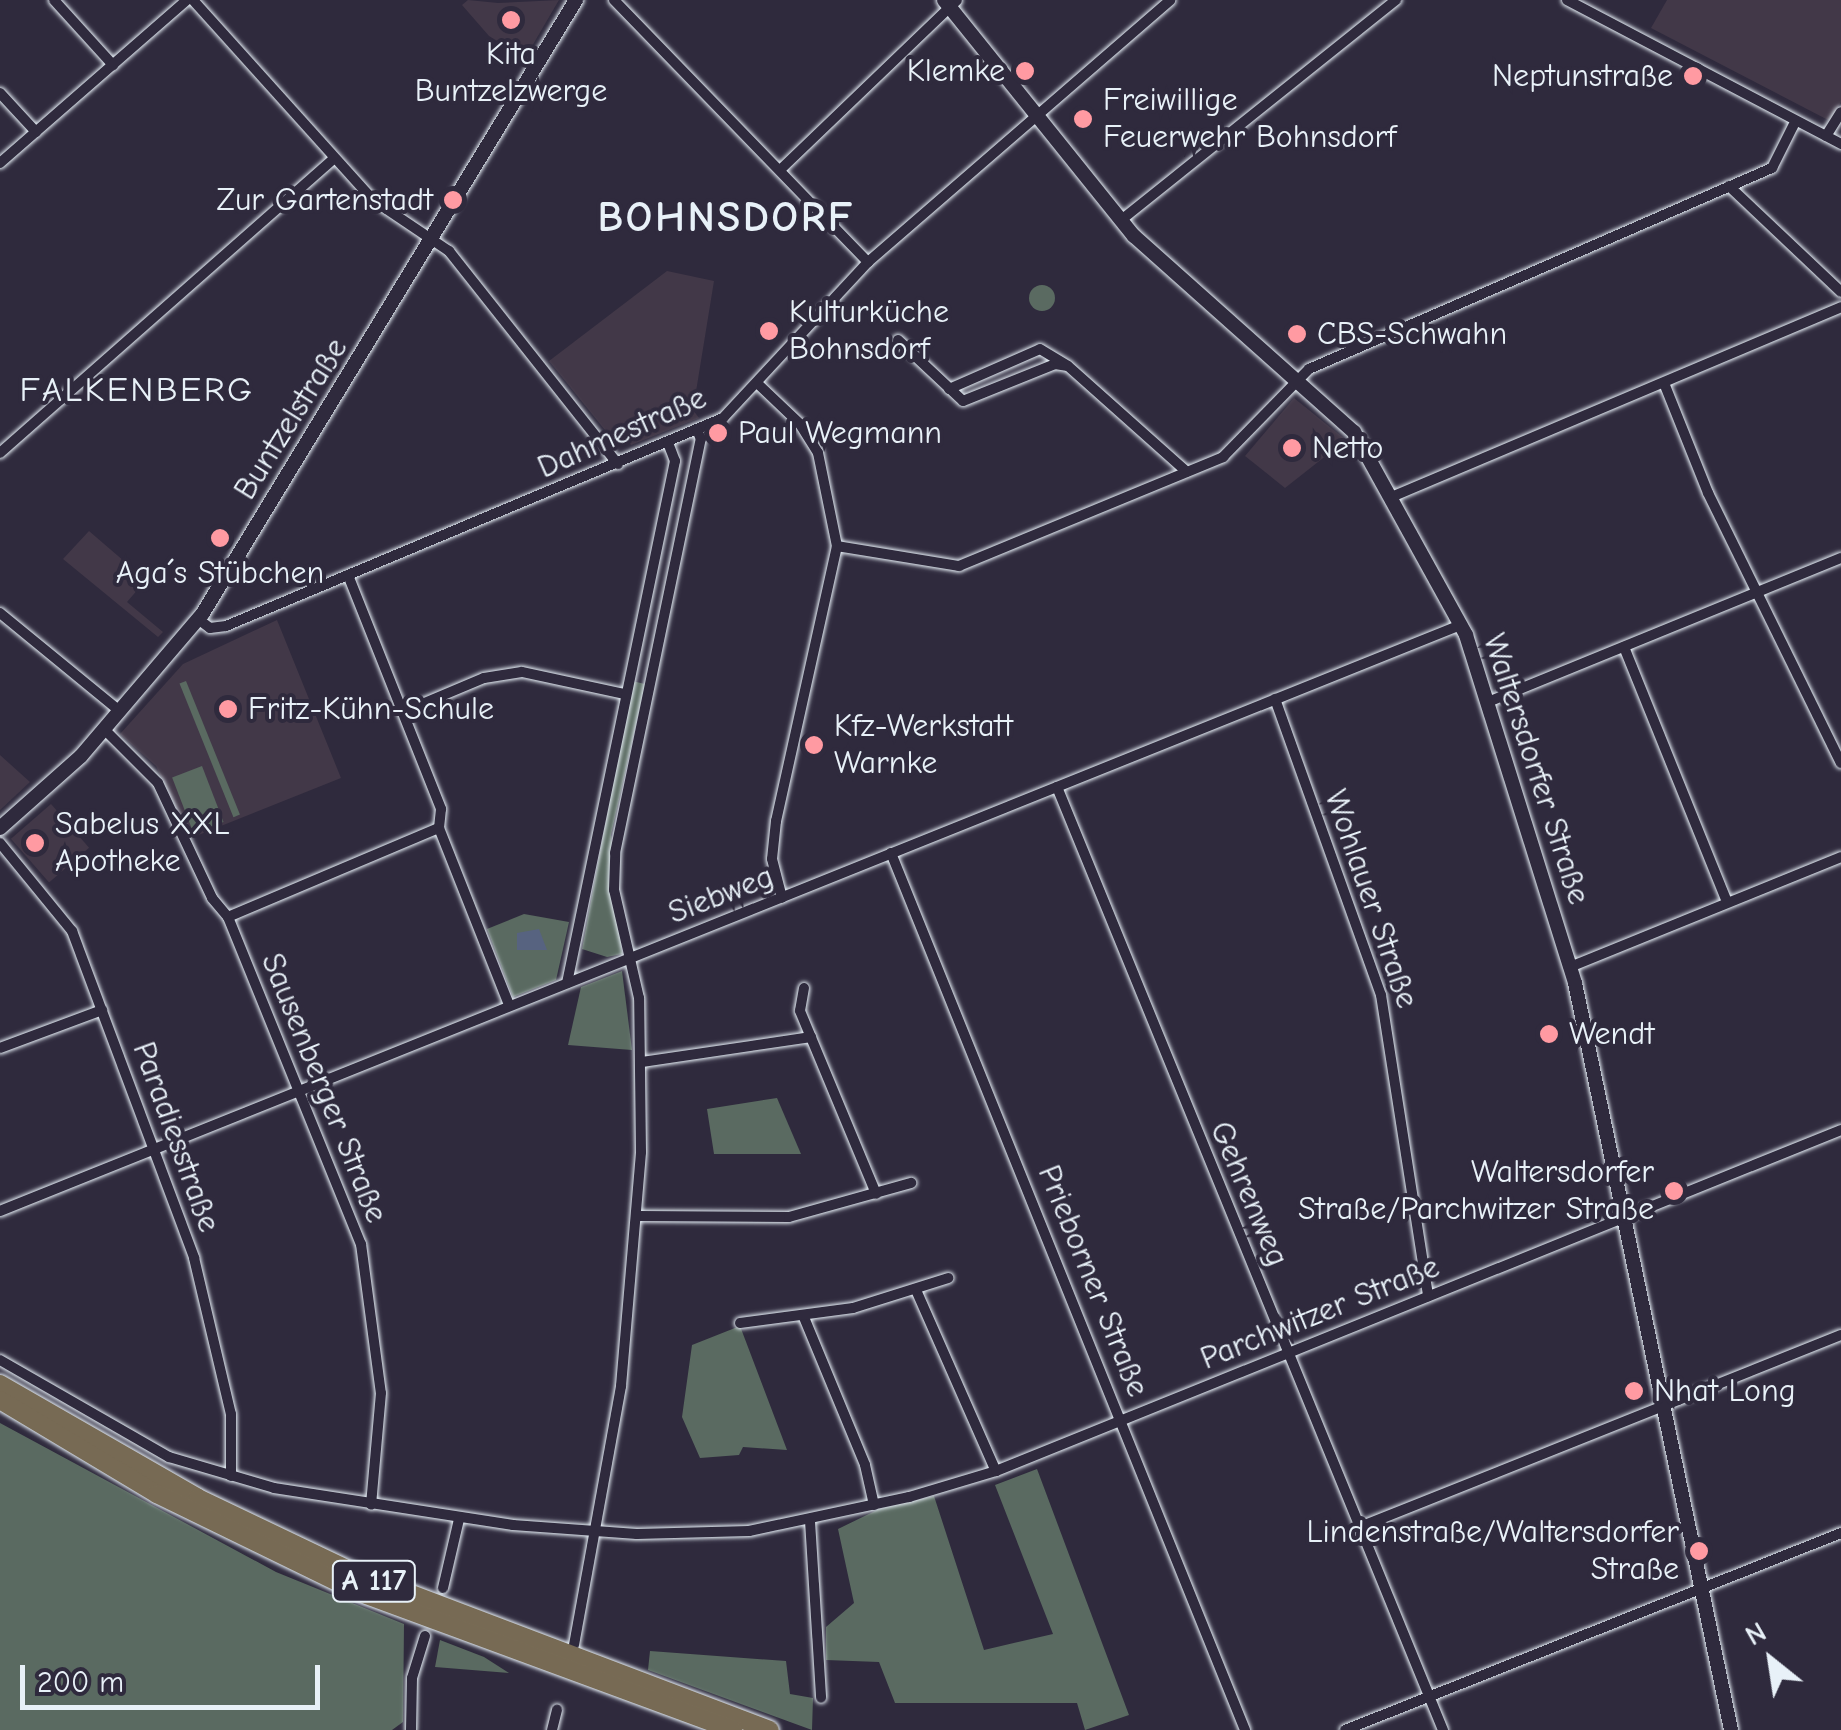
<!DOCTYPE html>
<meta charset="utf-8">
<style>
body{margin:0}
#map{position:relative;width:1841px;height:1730px;overflow:hidden;background:#2f2a3d;font-family:"Comic Neue",sans-serif}
div>[style]{position:absolute}
.built>*{inset:0;background:#423848;transform-origin:0 0}
.green>*{inset:0;background:#5a6a61;transform-origin:0 0}
.round{border-radius:50%}
.water>*{inset:0;background:#576380}
.roads{filter:drop-shadow(0 0 2px #e8f1f8) drop-shadow(0 0 2px #e8f1f8)}
.street>*{height:10px;margin:-5px;padding:0 5px;transform-origin:5px;border-radius:5px;background:#2f2a3d}
.secondary>*{height:14px;margin:-7px;padding:0 7px;transform-origin:7px;border-radius:7px;background:#2f2a3d}
.highway>*{height:18px;margin:-9px;padding:0 9px;transform-origin:9px;border-radius:9px;background:#776a54}
.dots>*{width:28px;height:28px;translate:-50% -50%;box-sizing:border-box;border:5px solid #2f2a3d;border-radius:50%}
span{translate:-50% -50%;white-space:nowrap;text-align:center;line-height:1.15;-webkit-text-stroke:8px #2f2a3d;paint-order:stroke}
.shield-label span{padding:2px 8px;background:#2f2a3d;border:2px solid;border-radius:8px;-webkit-text-stroke-width:0}
.shield-label{font-size:30px;color:#e8f1f8;font-weight:700}
.poi-label{font-size:32px;color:#e8f1f8}
.right{translate:-100% -50%;text-align:right}
.left{translate:0 -50%;text-align:left}
.street-label{font-size:32px;color:#e8f1f8}
.neighbourhood-label{font-size:35px;color:#e8f1f8;letter-spacing:2.5px}
.district-label{font-size:42px;color:#e8f1f8;font-weight:700;letter-spacing:2.5px}
.north{position:absolute;left:1721px;top:1610px;width:100px;height:100px;-webkit-text-stroke:8px #2f2a3d;paint-order:stroke;rotate:330deg;font-size:28px;font-weight:700;line-height:40px;text-align:center;color:#e8f1f8}
.north::after{content:'';display:block;margin:auto;width:35px;height:45px;background:#e8f1f8;clip-path:polygon(50% 0,100% 100%,50% 72%,0 100%)}
.scale{position:absolute;left:20px;top:1665px;width:300px;height:45px;box-sizing:border-box;border:5px solid #e8f1f8;border-top:0;padding-left:12px;font-size:30px;line-height:35px;white-space:nowrap;color:#e8f1f8;-webkit-text-stroke:8px #2f2a3d;paint-order:stroke}
</style>
<div id="map">
<div class="built">
<i style="clip-path:polygon(468px 0,498px 3px,559px 0,525px 58px,489px 36px,462px 5px)"></i>
<i style="clip-path:polygon(1667px 0,1841px 0,1841px 102px,1830px 121px,1651px 28px)"></i>
<i style="clip-path:polygon(667px 271px,714px 281px,693px 410px,699px 418px,631px 445px,625px 437px,613px 440px,549px 361px)"></i>
<i style="clip-path:polygon(1294px 398px,1346px 440px,1285px 488px,1245px 456px)"></i>
<i style="clip-path:polygon(89px 531px,146px 580px,127px 602px,163px 632px,158px 637px,63px 559px)"></i>
<i style="clip-path:polygon(277px 620px,341px 778px,191px 838px,156px 766px,120px 734px,183px 664px)"></i>
<i style="clip-path:polygon(0 755px,30px 782px,0 810px)"></i>
<i style="left:51px;top:804px;width:58px;height:53px;rotate:49deg"></i>
</div>
<div class="green">
<i class="round" style="left:1029px;top:285px;width:26px;height:26px"></i>
<i style="left:186px;top:681px;width:144px;height:7px;rotate:68deg"></i>
<i style="clip-path:polygon(632px 681px,645px 684px,611px 835px,622px 954px,607px 957px,582px 949px)"></i>
<i style="left:202px;top:766px;width:60px;height:32px;rotate:69deg"></i>
<i style="clip-path:polygon(524px 914px,569px 922px,556px 980px,513px 997px,487px 929px)"></i>
<i style="clip-path:polygon(622px 971px,632px 1050px,568px 1045px,581px 987px)"></i>
<i style="clip-path:polygon(777px 1098px,801px 1154px,714px 1154px,707px 1109px)"></i>
<i style="clip-path:polygon(740px 1326px,787px 1450px,743px 1447px,739px 1455px,700px 1458px,682px 1417px,692px 1345px)"></i>
<i style="clip-path:polygon(0 1423px,276px 1572px,404px 1624px,403px 1722px,392px 1730px,0 1730px)"></i>
<i style="clip-path:polygon(1037px 1469px,1129px 1715px,1085px 1730px,1077px 1703px,895px 1703px,879px 1662px,826px 1660px,826px 1627px,854px 1603px,838px 1529px,879px 1509px,934px 1496px,984px 1650px,1053px 1634px,995px 1485px)"></i>
<i style="clip-path:polygon(440px 1640px,484px 1657px,509px 1673px,435px 1667px)"></i>
<i style="clip-path:polygon(650px 1651px,786px 1661px,790px 1694px,813px 1698px,812px 1730px,648px 1670px)"></i>
</div>
<div class="water">
<i style="clip-path:polygon(539px 929px,547px 950px,517px 950px,517px 933px)"></i>
</div>
<div class="roads">
<div class="street">
<i style="left:54px;top:0;width:88px;rotate:47.8deg"></i>
<i style="left:193px;top:0;width:269px;rotate:48deg"></i>
<i style="left:373px;top:200px;width:92px;rotate:33.9deg"></i>
<i style="left:449px;top:251px;width:272px;rotate:51.6deg"></i>
<i style="left:614px;top:0;width:365px;rotate:45.9deg"></i>
<i style="left:1567px;top:0;width:310px;rotate:27.7deg"></i>
<i style="left:0;top:93px;width:53px;rotate:47.3deg"></i>
<i style="left:1826px;top:136px;width:28px;rotate:-58deg"></i>
<i style="left:0;top:163px;width:248px;rotate:-41.1deg"></i>
<i style="left:780px;top:170px;width:245px;rotate:-43.8deg"></i>
<i style="left:1729px;top:186px;width:154px;rotate:43.4deg"></i>
<i style="left:1120px;top:221px;width:354px;rotate:-38.7deg"></i>
<i style="left:898px;top:340px;width:89px;rotate:43.2deg"></i>
<i style="left:963px;top:401px;width:99px;rotate:-21.9deg"></i>
<i style="left:1055px;top:364px;width:13px;rotate:9deg"></i>
<i style="left:1068px;top:366px;width:159px;rotate:41.7deg"></i>
<i style="left:757px;top:383px;width:59px;rotate:43.6deg"></i>
<i style="left:800px;top:424px;width:34px;rotate:58deg"></i>
<i style="left:818px;top:453px;width:95px;rotate:78.5deg"></i>
<i style="left:837px;top:546px;width:282px;rotate:102.5deg"></i>
<i style="left:776px;top:821px;width:38px;rotate:96deg"></i>
<i style="left:772px;top:859px;width:40px;rotate:75.6deg"></i>
<i style="left:1664px;top:383px;width:118px;rotate:68.2deg"></i>
<i style="left:1708px;top:493px;width:301px;rotate:63.8deg"></i>
<i style="left:949px;top:389px;width:99px;rotate:-23.7deg"></i>
<i style="left:1040px;top:349px;width:31px;rotate:31deg"></i>
<i style="left:0;top:453px;width:444px;rotate:-41.4deg"></i>
<i style="left:1394px;top:496px;width:485px;rotate:-22.9deg"></i>
<i style="left:837px;top:546px;width:124px;rotate:9.3deg"></i>
<i style="left:959px;top:566px;width:286px;rotate:-22.4deg"></i>
<i style="left:1223px;top:457px;width:123px;rotate:-45.7deg"></i>
<i style="left:1309px;top:369px;width:505px;rotate:-23.47deg"></i>
<i style="left:1772px;top:168px;width:51px;rotate:-63.4deg"></i>
<i style="left:348px;top:575px;width:252px;rotate:68.3deg"></i>
<i style="left:441px;top:809px;width:19px;rotate:96deg"></i>
<i style="left:439px;top:828px;width:190px;rotate:68.4deg"></i>
<i style="left:0;top:613px;width:156px;rotate:39.3deg"></i>
<i style="left:198px;top:619px;width:15px;rotate:37deg"></i>
<i style="left:210px;top:628px;width:16px;rotate:-7deg"></i>
<i style="left:226px;top:626px;width:539px;rotate:-22.71deg"></i>
<i style="left:723px;top:418px;width:213px;rotate:-47.1deg"></i>
<i style="left:868px;top:262px;width:400px;rotate:-40.9deg"></i>
<i style="left:1624px;top:647px;width:275px;rotate:68deg"></i>
<i style="left:1275px;top:699px;width:314px;rotate:70.3deg"></i>
<i style="left:1381px;top:995px;width:305px;rotate:81.1deg"></i>
<i style="left:1488px;top:702px;width:381px;rotate:-22.2deg"></i>
<i style="left:403px;top:712px;width:88px;rotate:-22.8deg"></i>
<i style="left:484px;top:678px;width:38px;rotate:-9deg"></i>
<i style="left:522px;top:672px;width:105px;rotate:12.1deg"></i>
<i style="left:105px;top:730px;width:75px;rotate:45deg"></i>
<i style="left:158px;top:783px;width:127px;rotate:64.8deg"></i>
<i style="left:212px;top:898px;width:25px;rotate:50deg"></i>
<i style="left:228px;top:917px;width:353px;rotate:67.9deg"></i>
<i style="left:361px;top:1244px;width:150px;rotate:82.4deg"></i>
<i style="left:381px;top:1393px;width:112px;rotate:95.1deg"></i>
<i style="left:1057px;top:787px;width:1019px;rotate:67.74deg"></i>
<i style="left:0;top:843px;width:114px;rotate:50.7deg"></i>
<i style="left:72px;top:931px;width:349px;rotate:69.5deg"></i>
<i style="left:194px;top:1258px;width:160px;rotate:76.7deg"></i>
<i style="left:231px;top:1414px;width:62px;rotate:90deg"></i>
<i style="left:891px;top:853px;width:946px;rotate:68.02deg"></i>
<i style="left:228px;top:917px;width:229px;rotate:-22.9deg"></i>
<i style="left:1570px;top:967px;width:292px;rotate:-22.1deg"></i>
<i style="left:567px;top:983px;width:533px;rotate:-78.31deg"></i>
<i style="left:675px;top:461px;width:19px;rotate:-111deg"></i>
<i style="left:804px;top:988px;width:23px;rotate:100deg"></i>
<i style="left:800px;top:1011px;width:198px;rotate:67.4deg"></i>
<i style="left:0;top:1048px;width:109px;rotate:-20.4deg"></i>
<i style="left:642px;top:1062px;width:171px;rotate:-8.4deg"></i>
<i style="left:0;top:1211px;width:1574px;rotate:-21.86deg"></i>
<i style="left:638px;top:1216px;width:151px;rotate:0.4deg"></i>
<i style="left:789px;top:1217px;width:127px;rotate:-15.6deg"></i>
<i style="left:916px;top:1290px;width:198px;rotate:66.2deg"></i>
<i style="left:803px;top:1315px;width:162px;rotate:67.5deg"></i>
<i style="left:865px;top:1465px;width:41px;rotate:77.3deg"></i>
<i style="left:740px;top:1323px;width:114px;rotate:-7.6deg"></i>
<i style="left:853px;top:1308px;width:100px;rotate:-17.5deg"></i>
<i style="left:0;top:1360px;width:195px;rotate:29.9deg"></i>
<i style="left:169px;top:1457px;width:109px;rotate:16.4deg"></i>
<i style="left:274px;top:1488px;width:242px;rotate:8.8deg"></i>
<i style="left:513px;top:1525px;width:124px;rotate:4.2deg"></i>
<i style="left:637px;top:1534px;width:112px;rotate:-1.5deg"></i>
<i style="left:749px;top:1531px;width:164px;rotate:-12deg"></i>
<i style="left:909px;top:1497px;width:91px;rotate:-16.6deg"></i>
<i style="left:996px;top:1471px;width:911px;rotate:-21.98deg"></i>
<i style="left:810px;top:1521px;width:177px;rotate:86.4deg"></i>
<i style="left:1360px;top:1527px;width:518px;rotate:-21.76deg"></i>
<i style="left:443px;top:1588px;width:71px;rotate:-76.9deg"></i>
<i style="left:574px;top:1645px;width:263px;rotate:-79.7deg"></i>
<i style="left:621px;top:1386px;width:235px;rotate:-85.1deg"></i>
<i style="left:641px;top:1152px;width:154px;rotate:-90.7deg"></i>
<i style="left:639px;top:998px;width:111px;rotate:-103deg"></i>
<i style="left:614px;top:890px;width:37px;rotate:-88deg"></i>
<i style="left:615px;top:853px;width:423px;rotate:-78.3deg"></i>
<i style="left:701px;top:439px;width:10px;rotate:-114deg"></i>
<i style="left:411px;top:1730px;width:52px;rotate:-88.9deg"></i>
<i style="left:412px;top:1678px;width:44px;rotate:-72.8deg"></i>
<i style="left:552px;top:1730px;width:21px;rotate:-76deg"></i>
<i style="left:1345px;top:1730px;width:534px;rotate:-21.66deg"></i>
</div>
<div class="secondary">
<i style="left:944px;top:0;width:303px;rotate:51.2deg"></i>
<i style="left:1134px;top:236px;width:295px;rotate:41.7deg"></i>
<i style="left:1354px;top:432px;width:232px;rotate:61.1deg"></i>
<i style="left:1466px;top:635px;width:365px;rotate:72.6deg"></i>
<i style="left:1575px;top:983px;width:763px;rotate:78.2deg"></i>
<i style="left:0;top:828px;width:108px;rotate:-41.6deg"></i>
<i style="left:81px;top:756px;width:188px;rotate:-49.5deg"></i>
<i style="left:203px;top:613px;width:718px;rotate:-58.68deg"></i>
</div>
<div class="highway">
<i style="left:0;top:1384px;width:228px;rotate:29.9deg"></i>
<i style="left:198px;top:1498px;width:170px;rotate:25.5deg"></i>
<i style="left:351px;top:1571px;width:448px;rotate:20.8deg"></i>
<i style="left:0;top:1400px;width:183px;rotate:30.9deg"></i>
<i style="left:157px;top:1494px;width:224px;rotate:26deg"></i>
<i style="left:358px;top:1592px;width:400px;rotate:20.2deg"></i>
</div>
</div>
<div class="dots">
<i style="left:511px;top:20px;background:#ff9aa2"></i>
<i style="left:1025px;top:71px;background:#ff9aa2"></i>
<i style="left:1693px;top:76px;background:#ff9aa2"></i>
<i style="left:1083px;top:119px;background:#ff9aa2"></i>
<i style="left:453px;top:200px;background:#ff9aa2"></i>
<i style="left:769px;top:331px;background:#ff9aa2"></i>
<i style="left:1297px;top:334px;background:#ff9aa2"></i>
<i style="left:718px;top:433px;background:#ff9aa2"></i>
<i style="left:1292px;top:448px;background:#ff9aa2"></i>
<i style="left:220px;top:538px;background:#ff9aa2"></i>
<i style="left:228px;top:709px;background:#ff9aa2"></i>
<i style="left:814px;top:745px;background:#ff9aa2"></i>
<i style="left:35px;top:843px;background:#ff9aa2"></i>
<i style="left:1549px;top:1034px;background:#ff9aa2"></i>
<i style="left:1674px;top:1191px;background:#ff9aa2"></i>
<i style="left:1634px;top:1391px;background:#ff9aa2"></i>
<i style="left:1699px;top:1551px;background:#ff9aa2"></i>
</div>
<div class="shield-label">
<span style="left:374px;top:1581px">A 117</span>
</div>
<div class="poi-label">
<span style="left:511px;top:73px">Kita<br>Buntzelzwerge</span>
<span class="right" style="left:1005px;top:71px">Klemke</span>
<span class="right" style="left:1673px;top:76px">Neptunstraße</span>
<span class="left" style="left:1103px;top:119px">Freiwillige<br>Feuerwehr Bohnsdorf</span>
<span class="right" style="left:433px;top:200px">Zur Gartenstadt</span>
<span class="left" style="left:789px;top:331px">Kulturküche<br>Bohnsdorf</span>
<span class="left" style="left:1317px;top:334px">CBS-Schwahn</span>
<span class="left" style="left:738px;top:433px">Paul Wegmann</span>
<span class="left" style="left:1312px;top:448px">Netto</span>
<span style="left:220px;top:573px">Aga´s Stübchen</span>
<span class="left" style="left:248px;top:709px">Fritz-Kühn-Schule</span>
<span class="left" style="left:834px;top:745px">Kfz-Werkstatt<br>Warnke</span>
<span class="left" style="left:55px;top:843px">Sabelus XXL<br>Apotheke</span>
<span class="left" style="left:1569px;top:1034px">Wendt</span>
<span class="right" style="left:1654px;top:1191px">Waltersdorfer<br>Straße/Parchwitzer Straße</span>
<span class="left" style="left:1654px;top:1391px">Nhat Long</span>
<span class="right" style="left:1679px;top:1551px">Lindenstraße/Waltersdorfer<br>Straße</span>
</div>
<div class="street-label">
<span style="left:291px;top:419px;rotate:-58deg">Buntzelstraße</span>
<span style="left:622px;top:433px;rotate:-24deg">Dahmestraße</span>
<span style="left:1536px;top:769px;rotate:72deg">Waltersdorfer Straße</span>
<span style="left:721px;top:895px;rotate:-21deg">Siebweg</span>
<span style="left:1371px;top:899px;rotate:71deg">Wohlauer Straße</span>
<span style="left:324px;top:1088px;rotate:68deg">Sausenberger Straße</span>
<span style="left:176px;top:1137px;rotate:70deg">Paradiesstraße</span>
<span style="left:1249px;top:1194px;rotate:67deg">Gehrenweg</span>
<span style="left:1093px;top:1281px;rotate:68deg">Prieborner Straße</span>
<span style="left:1320px;top:1313px;rotate:-22deg">Parchwitzer Straße</span>
</div>
<div class="neighbourhood-label">
<span style="left:137px;top:390px">FALKENBERG</span>
</div>
<div class="district-label">
<span style="left:726px;top:218px">BOHNSDORF</span>
</div>
<div class="north">N</div>
<div class="scale">200 m</div>
</div>
